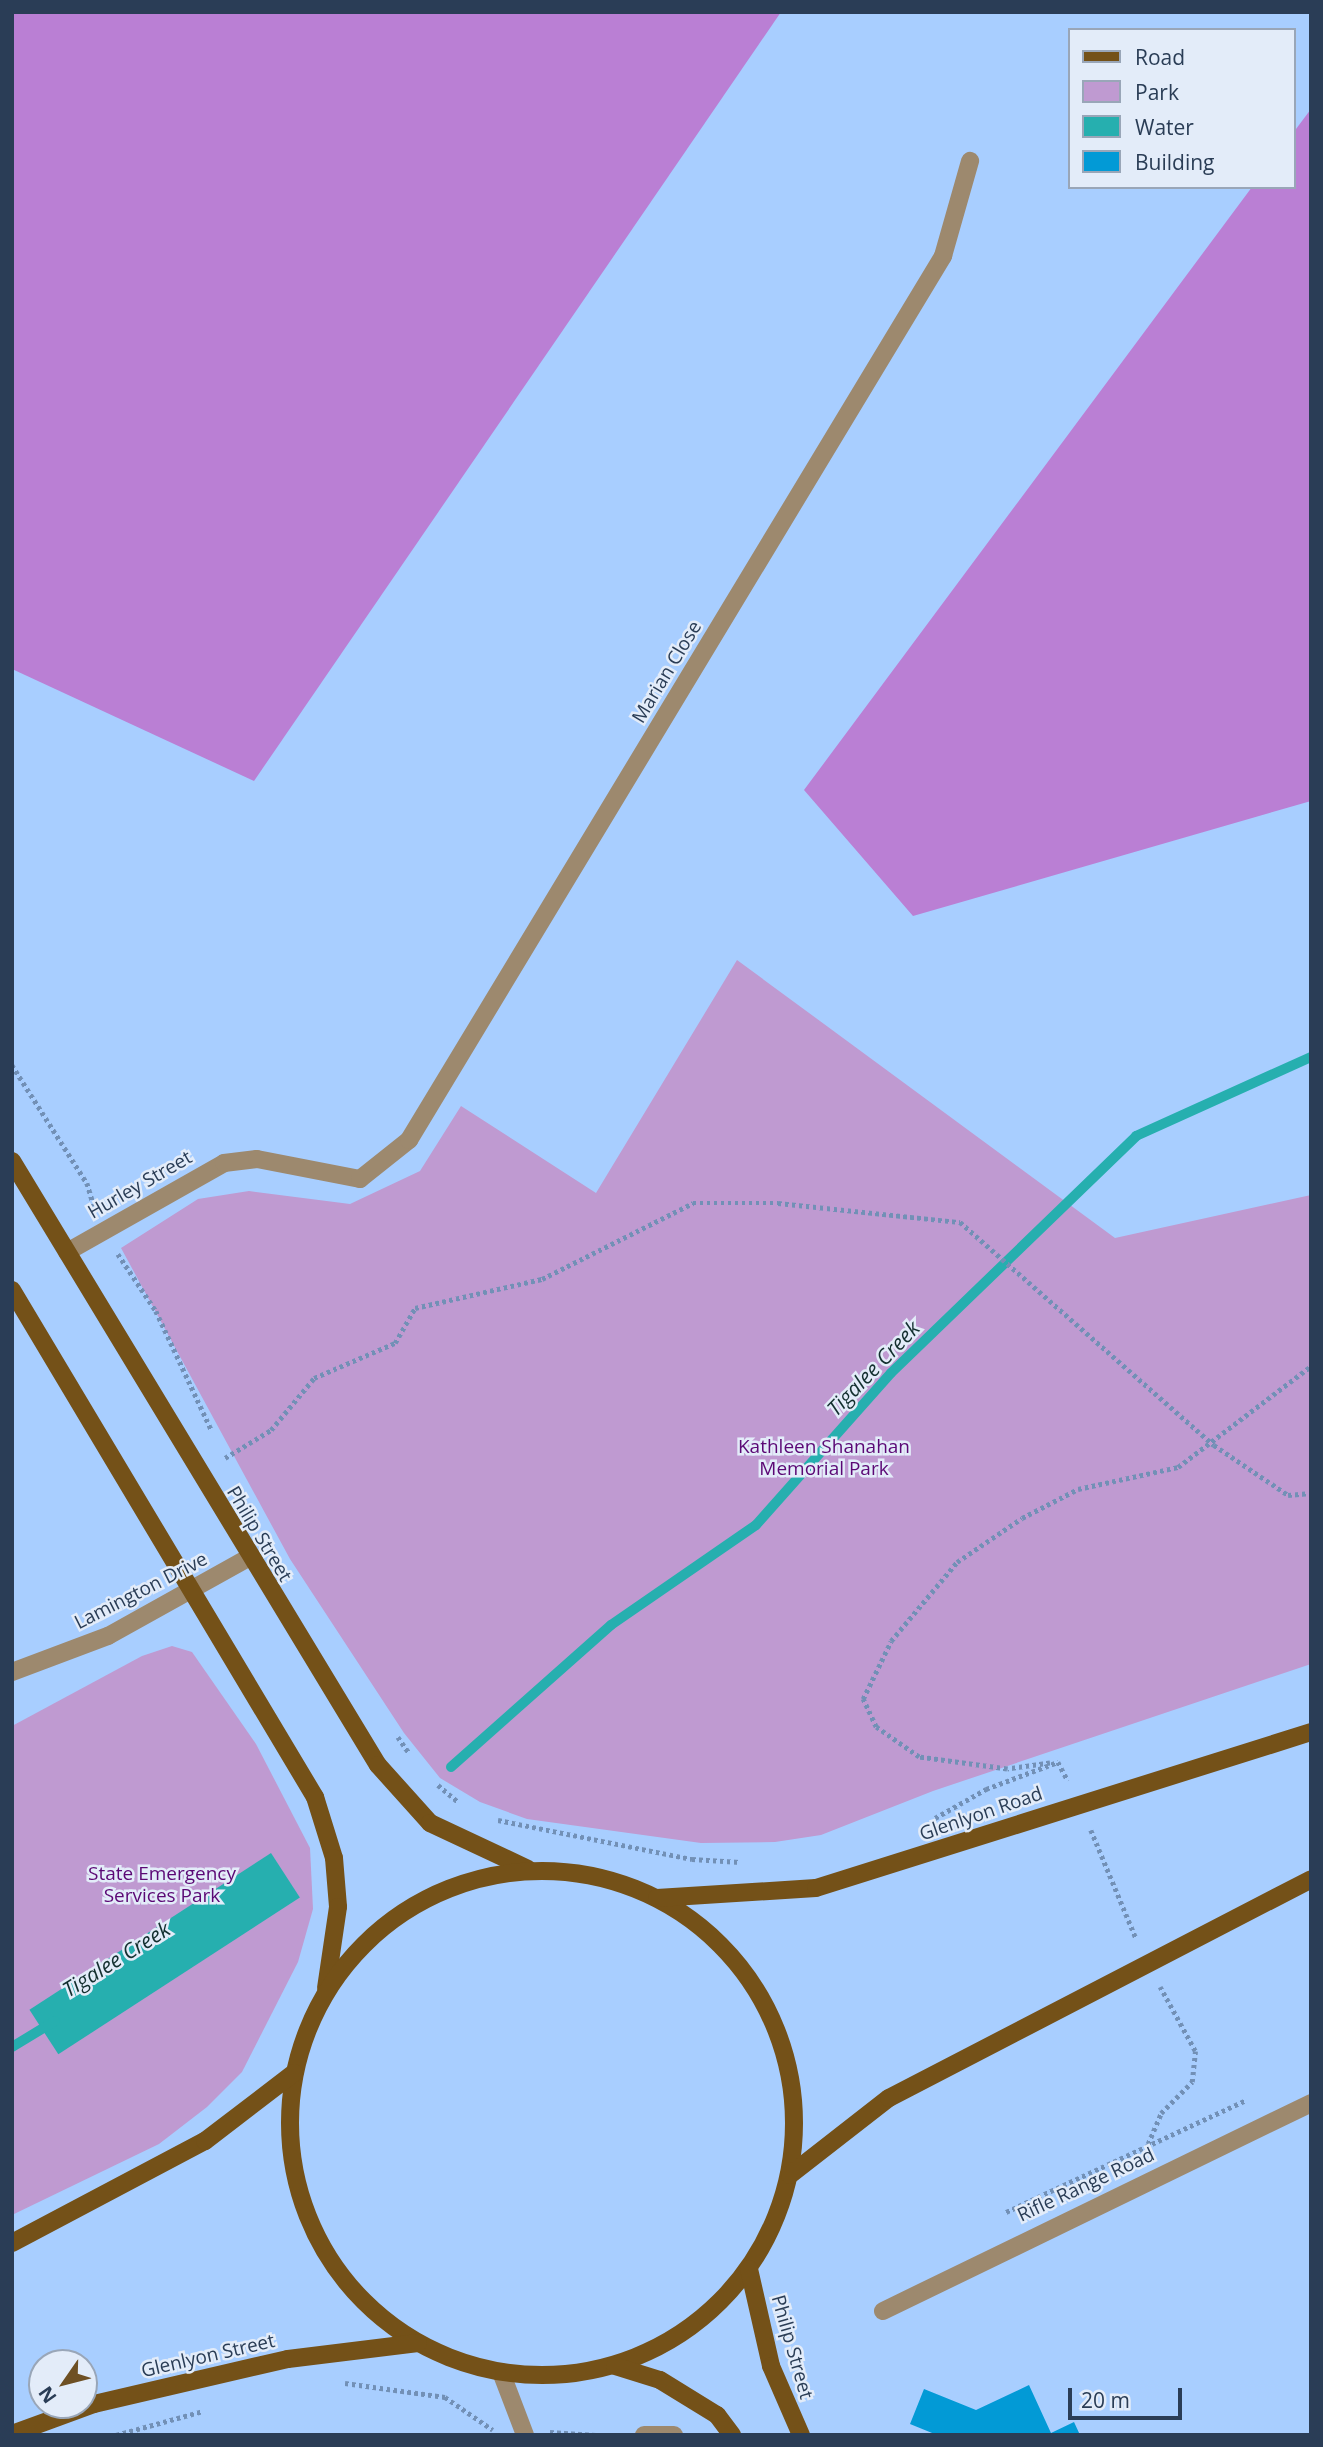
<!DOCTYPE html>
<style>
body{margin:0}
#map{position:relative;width:1323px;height:2447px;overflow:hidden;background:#a8ceff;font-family:"Open Sans",sans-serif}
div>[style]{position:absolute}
.green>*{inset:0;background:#bf9ad1}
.forest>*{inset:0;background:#ba7fd4}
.water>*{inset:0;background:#26afaf;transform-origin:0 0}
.stream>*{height:10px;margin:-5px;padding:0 5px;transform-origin:5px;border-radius:5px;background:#26afaf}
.building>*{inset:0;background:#029ad6}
.path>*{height:4.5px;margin-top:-2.25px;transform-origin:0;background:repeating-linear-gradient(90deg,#7290b6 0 3.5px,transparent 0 7px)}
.minor>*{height:18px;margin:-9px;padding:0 9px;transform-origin:9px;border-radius:9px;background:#9d896e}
.major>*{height:18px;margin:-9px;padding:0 9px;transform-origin:9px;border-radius:9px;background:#745118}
.major>.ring{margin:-9px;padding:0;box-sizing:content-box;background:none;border:18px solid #745118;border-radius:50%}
span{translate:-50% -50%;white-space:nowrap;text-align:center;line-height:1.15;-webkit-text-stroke:5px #e3ecf9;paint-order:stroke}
.street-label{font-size:19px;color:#2a3d56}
.park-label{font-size:19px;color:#5b0875}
.water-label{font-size:21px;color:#132f2f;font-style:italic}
.frame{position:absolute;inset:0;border:14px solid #2a3d56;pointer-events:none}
.legend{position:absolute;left:1068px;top:28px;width:228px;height:161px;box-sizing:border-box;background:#e3ecf9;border:2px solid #99a6b8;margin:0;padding:9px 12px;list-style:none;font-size:21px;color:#2a3d56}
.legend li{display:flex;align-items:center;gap:14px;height:35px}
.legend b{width:35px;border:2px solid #99a6b8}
.north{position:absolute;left:28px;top:2349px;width:70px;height:70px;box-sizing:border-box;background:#e3ecf9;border:2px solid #99a6b8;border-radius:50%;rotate:235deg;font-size:19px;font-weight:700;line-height:28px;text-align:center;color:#2a3d56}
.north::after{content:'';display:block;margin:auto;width:24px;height:32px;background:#6e5024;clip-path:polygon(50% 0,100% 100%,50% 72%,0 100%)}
.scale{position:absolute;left:1068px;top:2388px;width:114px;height:32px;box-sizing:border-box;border:4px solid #2a3d56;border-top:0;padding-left:9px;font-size:21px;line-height:24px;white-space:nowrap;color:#2a3d56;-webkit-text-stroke:5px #e3ecf9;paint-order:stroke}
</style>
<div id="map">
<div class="green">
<i style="clip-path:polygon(737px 960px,1115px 1238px,1311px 1195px,1311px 1664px,933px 1791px,821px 1835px,775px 1842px,701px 1843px,527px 1819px,480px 1802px,440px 1778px,404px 1733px,290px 1559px,121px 1248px,198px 1199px,249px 1191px,350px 1204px,420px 1171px,461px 1106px,596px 1193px)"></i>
<i style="clip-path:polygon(172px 1646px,192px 1652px,256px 1744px,310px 1848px,313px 1909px,298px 1962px,242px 2072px,207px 2107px,159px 2144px,12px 2215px,12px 1726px,142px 1656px)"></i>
</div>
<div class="forest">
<i style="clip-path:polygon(12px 12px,781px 12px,254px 781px,12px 669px)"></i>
<i style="clip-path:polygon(1311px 109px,1311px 801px,913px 916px,804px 790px,1252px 187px,1293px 187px,1293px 133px)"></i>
</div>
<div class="water">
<i style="left:271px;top:1853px;width:53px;height:288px;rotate:57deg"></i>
</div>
<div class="stream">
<i style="left:451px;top:1767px;width:214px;rotate:-41.6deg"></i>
<i style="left:611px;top:1625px;width:176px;rotate:-34.6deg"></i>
<i style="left:756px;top:1525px;width:203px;rotate:-48.4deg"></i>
<i style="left:891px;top:1373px;width:341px;rotate:-44deg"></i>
<i style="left:1136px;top:1136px;width:192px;rotate:-24.3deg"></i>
<i style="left:12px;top:2047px;width:50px;rotate:-31.2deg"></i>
</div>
<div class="building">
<i style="clip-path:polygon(1029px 2385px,1051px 2433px,1074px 2422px,1080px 2435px,937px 2435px,910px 2424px,924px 2389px,976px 2410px)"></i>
</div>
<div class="path">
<i style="left:12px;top:1065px;width:140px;rotate:57.6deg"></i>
<i style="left:87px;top:1183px;width:24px;rotate:73deg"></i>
<i style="left:118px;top:1254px;width:69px;rotate:56.3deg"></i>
<i style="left:156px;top:1311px;width:132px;rotate:65deg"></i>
<i style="left:225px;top:1458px;width:54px;rotate:-31.3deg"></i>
<i style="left:271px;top:1430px;width:67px;rotate:-50.4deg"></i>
<i style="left:314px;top:1378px;width:88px;rotate:-23.4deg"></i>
<i style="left:395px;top:1343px;width:40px;rotate:-60.3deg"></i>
<i style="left:415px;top:1308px;width:130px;rotate:-12.9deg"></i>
<i style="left:542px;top:1279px;width:169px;rotate:-26.7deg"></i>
<i style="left:693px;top:1203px;width:85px"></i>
<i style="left:778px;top:1203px;width:183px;rotate:6deg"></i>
<i style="left:960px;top:1222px;width:338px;rotate:41.3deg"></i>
<i style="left:1214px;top:1445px;width:89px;rotate:34deg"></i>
<i style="left:1288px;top:1495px;width:23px;rotate:-5deg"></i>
<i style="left:398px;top:1737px;width:19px;rotate:55deg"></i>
<i style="left:1058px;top:1762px;width:21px;rotate:62deg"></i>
<i style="left:1050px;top:1763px;width:43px;rotate:172.1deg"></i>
<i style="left:1007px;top:1769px;width:89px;rotate:-172.2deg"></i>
<i style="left:919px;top:1757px;width:52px;rotate:-145.1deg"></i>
<i style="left:876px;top:1727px;width:31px;rotate:-115deg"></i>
<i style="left:863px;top:1699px;width:64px;rotate:-64.2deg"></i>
<i style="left:891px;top:1641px;width:103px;rotate:-50.1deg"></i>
<i style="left:957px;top:1562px;width:78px;rotate:-34.1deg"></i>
<i style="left:1022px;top:1518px;width:63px;rotate:-27.4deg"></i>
<i style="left:1078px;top:1489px;width:102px;rotate:-12.4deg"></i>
<i style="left:1178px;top:1467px;width:167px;rotate:-37.2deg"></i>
<i style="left:438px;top:1785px;width:26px;rotate:40deg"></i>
<i style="left:935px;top:1818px;width:59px;rotate:-29.6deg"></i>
<i style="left:986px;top:1789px;width:77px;rotate:-20.6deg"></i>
<i style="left:498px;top:1820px;width:198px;rotate:11.4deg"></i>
<i style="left:692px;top:1859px;width:48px;rotate:3.6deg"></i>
<i style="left:1091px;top:1830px;width:117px;rotate:67.4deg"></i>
<i style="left:1148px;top:2144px;width:34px;rotate:-67deg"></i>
<i style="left:1161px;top:2113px;width:44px;rotate:-45deg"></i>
<i style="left:1192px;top:2082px;width:31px;rotate:-84deg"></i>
<i style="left:1195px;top:2051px;width:73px;rotate:-118.7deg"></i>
<i style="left:1006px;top:2212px;width:265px;rotate:-25deg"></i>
<i style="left:345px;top:2383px;width:101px;rotate:8deg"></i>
<i style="left:445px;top:2397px;width:58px;rotate:34.5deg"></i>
<i style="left:550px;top:2432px;width:46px;rotate:3.7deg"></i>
<i style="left:116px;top:2435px;width:90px;rotate:-15.4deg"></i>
</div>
<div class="minor">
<i style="left:67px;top:1252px;width:180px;rotate:-29.5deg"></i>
<i style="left:224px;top:1163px;width:33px;rotate:-7deg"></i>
<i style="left:257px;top:1159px;width:105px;rotate:11deg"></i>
<i style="left:360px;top:1179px;width:63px;rotate:-38.5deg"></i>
<i style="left:409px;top:1140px;width:1033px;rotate:-58.86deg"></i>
<i style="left:943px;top:256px;width:99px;rotate:-74.1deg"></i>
<i style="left:12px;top:1672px;width:103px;rotate:-20.6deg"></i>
<i style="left:108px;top:1636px;width:160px;rotate:-29.1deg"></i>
<i style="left:883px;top:2311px;width:476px;rotate:-25.9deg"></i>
<i style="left:501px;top:2372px;width:67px;rotate:69.1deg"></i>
<i style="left:644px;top:2435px;width:30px"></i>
</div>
<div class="major">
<i style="left:12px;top:1161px;width:706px;rotate:58.79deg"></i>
<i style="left:378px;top:1765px;width:78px;rotate:48.1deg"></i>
<i style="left:430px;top:1823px;width:108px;rotate:25.1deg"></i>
<i style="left:12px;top:1290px;width:591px;rotate:59.14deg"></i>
<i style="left:315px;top:1797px;width:64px;rotate:72.7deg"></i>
<i style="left:334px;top:1858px;width:49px;rotate:85.3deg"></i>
<i style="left:338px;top:1907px;width:82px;rotate:98.4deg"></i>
<i class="ring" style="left:290px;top:1871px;width:486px;height:486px"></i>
<i style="left:657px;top:1898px;width:159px;rotate:-3.6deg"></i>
<i style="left:816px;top:1888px;width:519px;rotate:-17.49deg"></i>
<i style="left:790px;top:2175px;width:125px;rotate:-37.9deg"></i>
<i style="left:889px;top:2098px;width:475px;rotate:-27.4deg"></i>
<i style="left:12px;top:2243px;width:218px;rotate:-27.9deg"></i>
<i style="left:205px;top:2141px;width:112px;rotate:-37.4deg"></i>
<i style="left:749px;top:2269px;width:99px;rotate:77.2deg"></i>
<i style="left:771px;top:2366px;width:75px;rotate:66.5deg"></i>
<i style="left:615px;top:2366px;width:47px;rotate:17.3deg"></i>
<i style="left:660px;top:2380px;width:67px;rotate:31.6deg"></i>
<i style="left:717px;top:2415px;width:25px;rotate:53deg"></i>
<i style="left:12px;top:2434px;width:87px;rotate:-20.1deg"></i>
<i style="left:94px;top:2404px;width:199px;rotate:-13.1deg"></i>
<i style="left:288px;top:2359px;width:131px;rotate:-7deg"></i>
</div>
<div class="street-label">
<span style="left:667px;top:672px;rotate:-59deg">Marian Close</span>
<span style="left:140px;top:1185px;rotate:-30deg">Hurley Street</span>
<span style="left:259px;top:1534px;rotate:59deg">Philip Street</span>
<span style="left:141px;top:1591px;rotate:-27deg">Lamington Drive</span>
<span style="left:981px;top:1814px;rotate:-19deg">Glenlyon Road</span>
<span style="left:1086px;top:2185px;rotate:-25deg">Rifle Range Road</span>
<span style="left:792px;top:2347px;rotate:74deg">Philip Street</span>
<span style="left:208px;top:2356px;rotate:-13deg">Glenlyon Street</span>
</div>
<div class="park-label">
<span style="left:824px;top:1458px">Kathleen Shanahan<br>Memorial Park</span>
<span style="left:162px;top:1885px">State Emergency<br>Services Park</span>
</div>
<div class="water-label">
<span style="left:873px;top:1368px;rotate:-46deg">Tigalee Creek</span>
<span style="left:116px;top:1959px;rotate:-32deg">Tigalee Creek</span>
</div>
<div class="frame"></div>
<ul class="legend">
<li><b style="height:9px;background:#745118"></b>Road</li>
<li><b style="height:19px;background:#bf9ad1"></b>Park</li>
<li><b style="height:19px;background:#26afaf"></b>Water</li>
<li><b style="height:19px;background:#029ad6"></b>Building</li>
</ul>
<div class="north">N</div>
<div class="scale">20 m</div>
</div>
